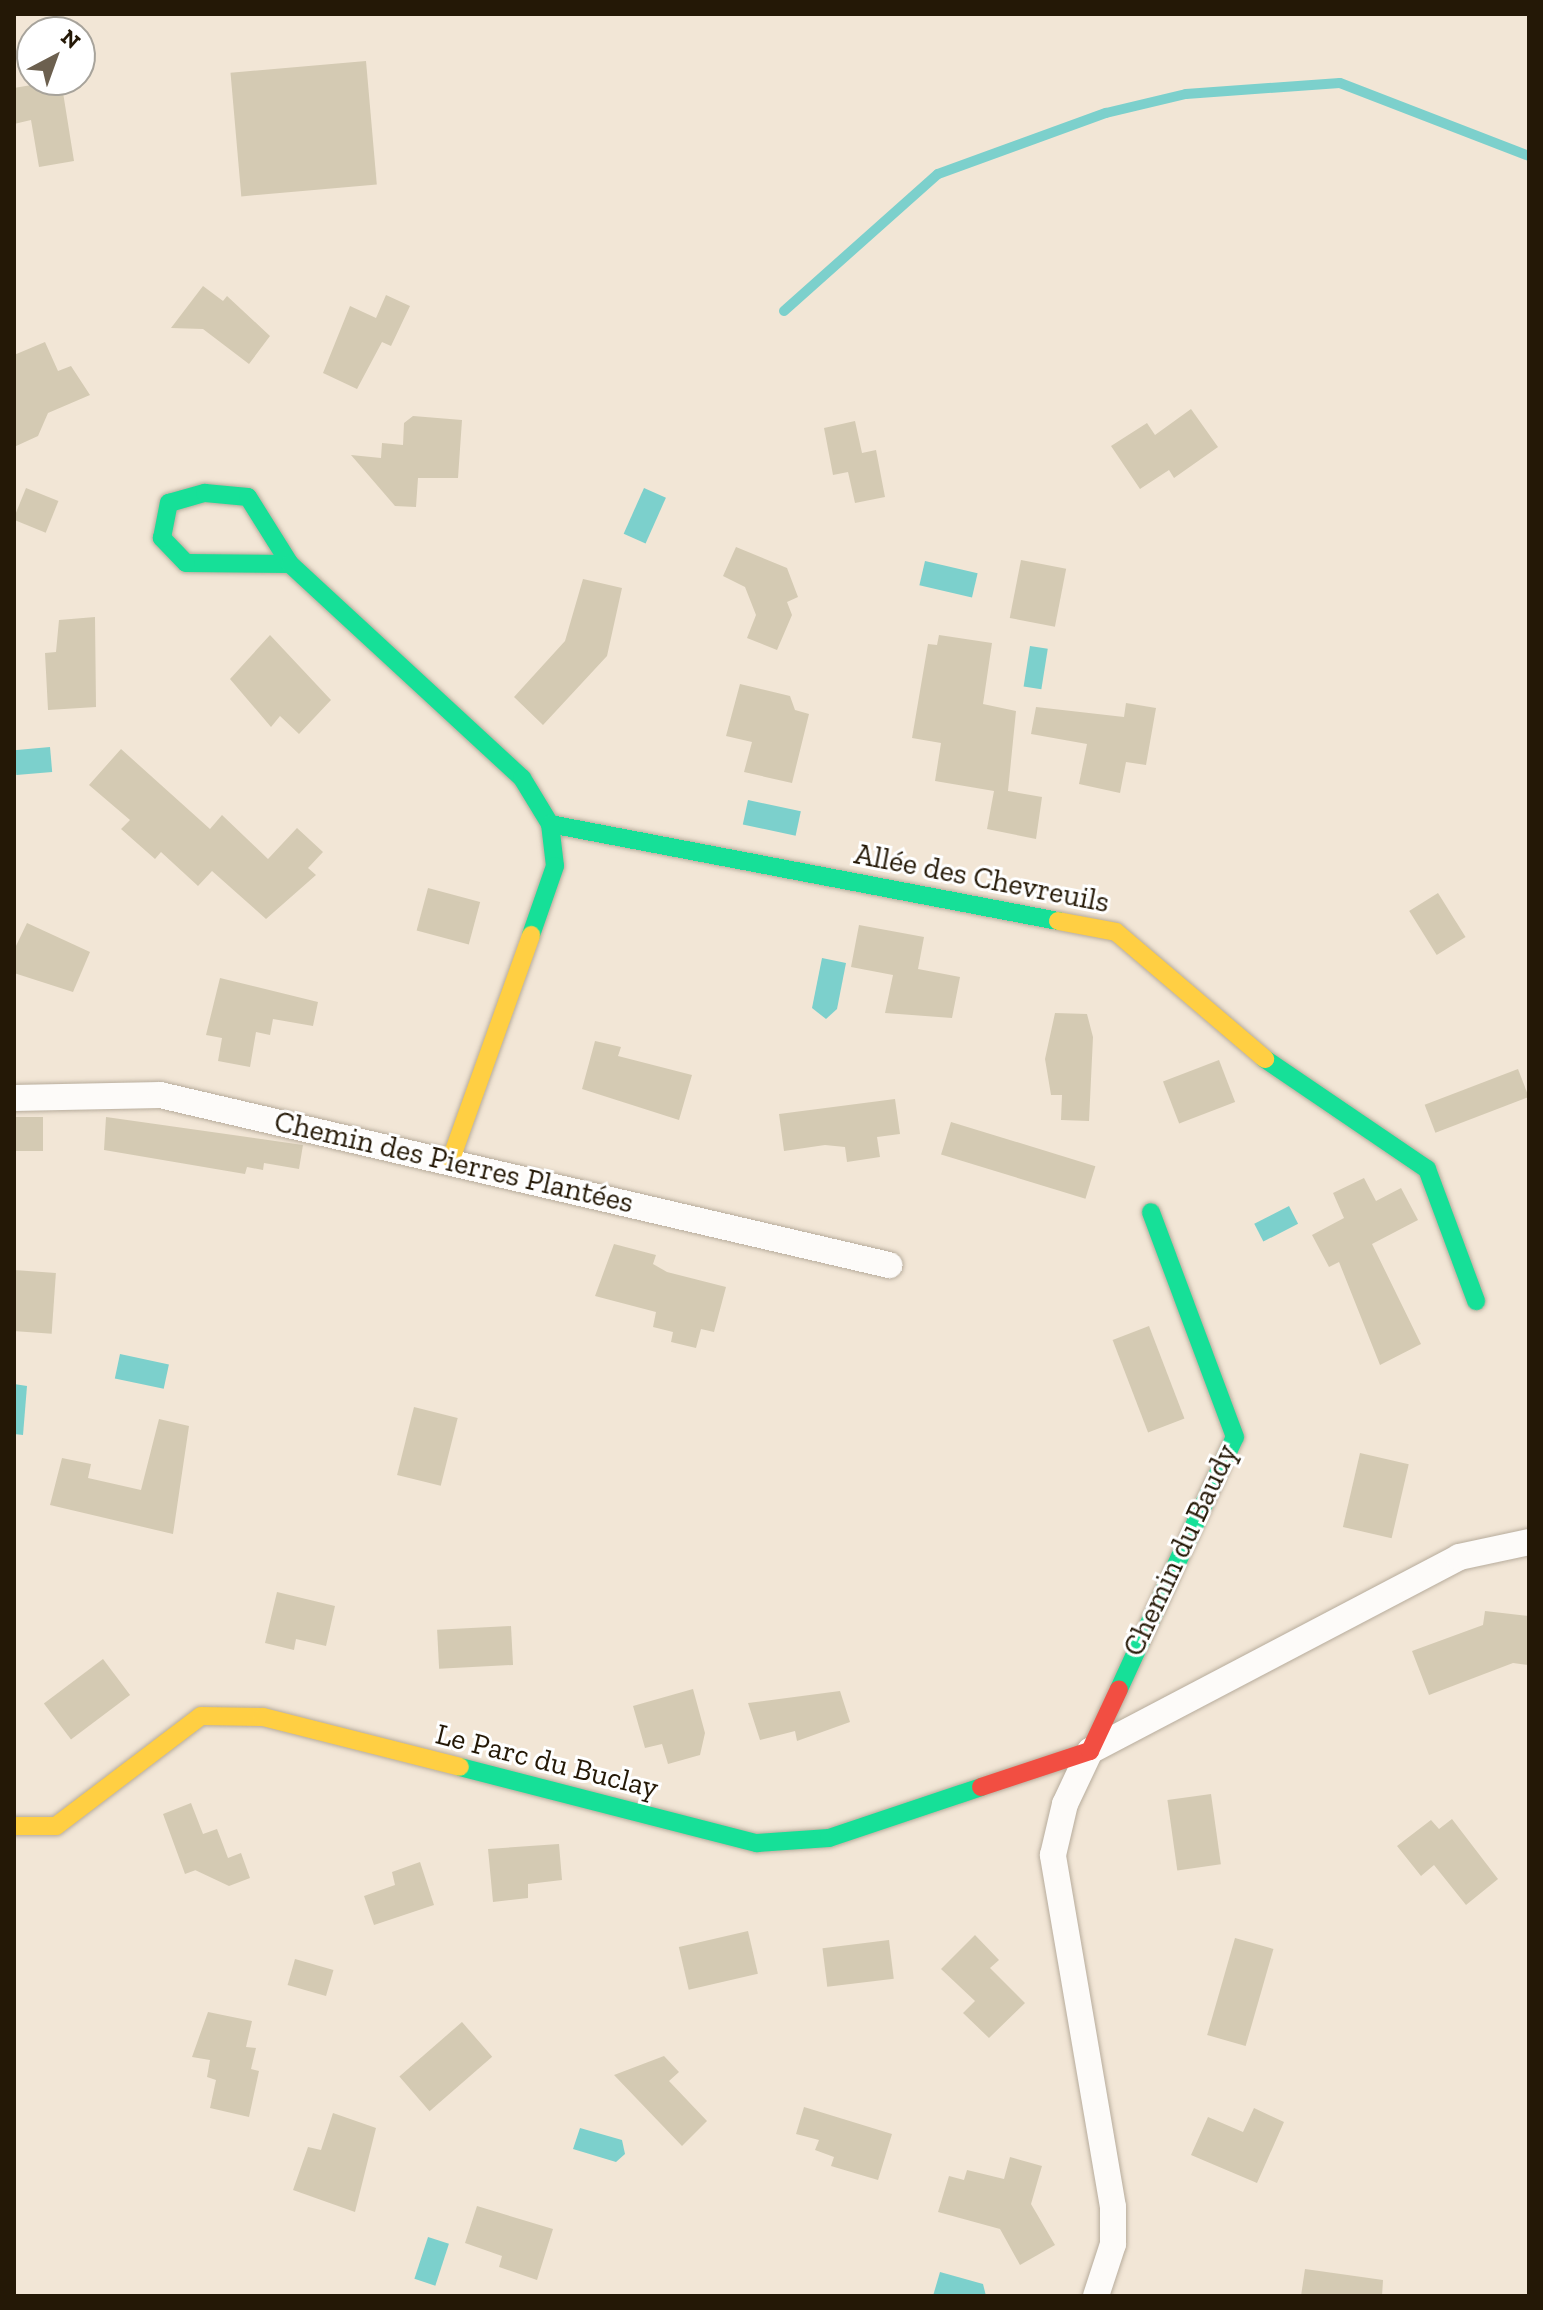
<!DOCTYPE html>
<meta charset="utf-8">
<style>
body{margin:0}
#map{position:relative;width:1543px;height:2310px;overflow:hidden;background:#f2e6d6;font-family:"Zilla Slab",serif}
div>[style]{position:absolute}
.water>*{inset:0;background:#7cd0cc;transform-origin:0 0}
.stream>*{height:10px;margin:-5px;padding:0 5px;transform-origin:5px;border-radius:5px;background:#7cd0cc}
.building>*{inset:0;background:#d4cab3;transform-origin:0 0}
.roads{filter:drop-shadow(0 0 2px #b7ac9c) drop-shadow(0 0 2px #b7ac9c)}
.street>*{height:26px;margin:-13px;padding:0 13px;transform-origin:13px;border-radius:13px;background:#fdfbf9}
.fast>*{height:18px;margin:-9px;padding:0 9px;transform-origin:9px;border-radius:9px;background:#16e098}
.slow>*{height:18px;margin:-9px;padding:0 9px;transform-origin:9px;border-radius:9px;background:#ffcf43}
.jam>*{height:18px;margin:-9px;padding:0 9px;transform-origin:9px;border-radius:9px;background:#f24e42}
span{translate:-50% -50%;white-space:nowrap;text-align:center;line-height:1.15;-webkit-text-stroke:6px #fff;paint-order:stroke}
.street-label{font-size:30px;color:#241806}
.frame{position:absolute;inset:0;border:16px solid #241806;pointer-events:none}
.north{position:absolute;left:16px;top:16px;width:80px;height:80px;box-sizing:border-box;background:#fff;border:2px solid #a7a39b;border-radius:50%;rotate:41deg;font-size:22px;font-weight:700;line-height:32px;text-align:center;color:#241806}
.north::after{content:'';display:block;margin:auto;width:28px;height:36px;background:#6c604f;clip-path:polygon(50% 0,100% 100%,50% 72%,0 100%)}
</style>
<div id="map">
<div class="water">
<i style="left:644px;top:488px;width:24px;height:50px;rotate:24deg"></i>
<i style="left:925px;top:561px;width:54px;height:25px;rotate:13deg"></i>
<i style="left:1030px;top:646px;width:18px;height:41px;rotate:9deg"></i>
<i style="left:50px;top:747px;width:25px;height:36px;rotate:85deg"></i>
<i style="left:748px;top:800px;width:54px;height:25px;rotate:12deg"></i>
<i style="clip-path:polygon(822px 958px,846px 963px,837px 1009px,826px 1019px,812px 1008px)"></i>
<i style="left:1289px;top:1206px;width:20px;height:39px;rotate:63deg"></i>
<i style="left:120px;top:1354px;width:50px;height:25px;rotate:12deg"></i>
<i style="clip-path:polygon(14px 1384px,27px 1386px,23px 1435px,14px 1434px)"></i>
<i style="clip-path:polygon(580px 2128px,622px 2140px,625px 2154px,616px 2162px,573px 2149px)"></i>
<i style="left:428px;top:2237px;width:22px;height:44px;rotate:18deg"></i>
<i style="clip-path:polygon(940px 2272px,983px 2284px,986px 2296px,933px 2296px)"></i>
</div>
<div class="stream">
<i style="left:784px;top:311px;width:206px;rotate:-41.7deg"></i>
<i style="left:938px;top:174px;width:179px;rotate:-20deg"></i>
<i style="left:1106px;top:113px;width:82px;rotate:-13.4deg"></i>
<i style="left:1186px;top:94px;width:154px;rotate:-4.1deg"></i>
<i style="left:1340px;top:83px;width:203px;rotate:21.1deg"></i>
</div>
<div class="building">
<i style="left:366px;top:61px;width:124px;height:136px;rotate:85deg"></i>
<i style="clip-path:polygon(61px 80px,74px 161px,39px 167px,31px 120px,14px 124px,14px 88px)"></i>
<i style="clip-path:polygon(203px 286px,223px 301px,227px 296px,270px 336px,249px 364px,203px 329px,171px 328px)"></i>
<i style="clip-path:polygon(386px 295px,410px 306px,391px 346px,382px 342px,357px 389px,323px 373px,350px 306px,376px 318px)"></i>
<i style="clip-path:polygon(45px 342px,58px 371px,71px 366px,90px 395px,48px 413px,38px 436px,14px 447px,14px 355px)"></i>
<i style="clip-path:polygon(1191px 409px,1218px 447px,1174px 478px,1169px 470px,1140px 489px,1111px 446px,1147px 423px,1155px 435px)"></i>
<i style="clip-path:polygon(413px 416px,462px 420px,458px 478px,418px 478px,416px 507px,395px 506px,351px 455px,381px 458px,382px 443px,403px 445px,404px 423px)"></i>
<i style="clip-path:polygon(855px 421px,862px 453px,876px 450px,885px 497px,855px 503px,848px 472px,833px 475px,824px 428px)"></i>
<i style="left:26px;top:488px;width:35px;height:34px;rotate:22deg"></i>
<i style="clip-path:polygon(736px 547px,787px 568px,798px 597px,787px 602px,792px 615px,777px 650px,747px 638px,756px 615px,745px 587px,723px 576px)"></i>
<i style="left:1021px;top:560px;width:46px;height:59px;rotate:11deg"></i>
<i style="clip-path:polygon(583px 579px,622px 588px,607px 656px,543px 725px,514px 697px,565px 641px)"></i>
<i style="clip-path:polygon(95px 617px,96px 707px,48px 710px,45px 653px,56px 652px,59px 620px)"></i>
<i style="clip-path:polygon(270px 635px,331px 700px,299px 734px,280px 716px,271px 727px,230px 679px)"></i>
<i style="clip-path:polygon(939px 635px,992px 643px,983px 704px,1016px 711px,1008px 791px,1042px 797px,1036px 839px,987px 829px,994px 791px,935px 781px,941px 743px,912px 738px,928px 644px,937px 645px)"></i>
<i style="clip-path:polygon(740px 684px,790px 696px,795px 710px,809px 714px,792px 783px,744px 772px,752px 742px,726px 736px)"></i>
<i style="clip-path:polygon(1126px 703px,1156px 708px,1146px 765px,1126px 762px,1120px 793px,1079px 784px,1087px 744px,1031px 734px,1036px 707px,1124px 717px)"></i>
<i style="clip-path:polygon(121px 749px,210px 829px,222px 815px,268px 859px,297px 828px,323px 852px,308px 868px,316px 875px,266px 919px,212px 871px,198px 886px,161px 852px,155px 859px,121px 829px,130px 820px,89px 785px)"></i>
<i style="left:428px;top:888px;width:54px;height:44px;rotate:15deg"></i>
<i style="left:1438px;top:893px;width:52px;height:34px;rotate:58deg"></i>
<i style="clip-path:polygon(27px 923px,90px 952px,73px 992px,14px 973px,14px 950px)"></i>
<i style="clip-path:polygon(859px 925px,924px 937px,918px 969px,960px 977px,952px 1018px,885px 1013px,893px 975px,851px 967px)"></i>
<i style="clip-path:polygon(220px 978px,318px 1002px,313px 1026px,273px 1019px,270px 1035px,256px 1032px,250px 1067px,218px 1061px,222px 1038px,206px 1035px)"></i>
<i style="clip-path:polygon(1055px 1013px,1087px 1014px,1093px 1037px,1089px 1121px,1061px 1120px,1062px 1095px,1051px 1095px,1045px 1059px)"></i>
<i style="clip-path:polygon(595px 1041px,621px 1047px,618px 1056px,692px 1075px,679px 1120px,582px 1089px)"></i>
<i style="left:1219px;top:1060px;width:45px;height:60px;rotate:69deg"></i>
<i style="left:1518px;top:1069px;width:30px;height:100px;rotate:69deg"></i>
<i style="clip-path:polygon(895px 1099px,900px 1134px,877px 1137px,880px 1157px,847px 1162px,845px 1147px,825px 1145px,784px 1151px,779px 1114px)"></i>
<i style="left:14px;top:1117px;width:29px;height:34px"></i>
<i style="clip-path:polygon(106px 1117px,303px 1145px,299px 1169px,264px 1163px,263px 1170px,247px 1167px,245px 1174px,104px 1150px)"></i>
<i style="left:951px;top:1122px;width:151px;height:34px;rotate:17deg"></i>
<i style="clip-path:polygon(1364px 1178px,1376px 1201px,1401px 1188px,1418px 1220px,1372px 1244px,1421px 1344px,1380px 1365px,1339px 1262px,1329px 1267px,1312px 1235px,1344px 1218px,1333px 1193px)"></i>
<i style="clip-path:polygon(614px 1244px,656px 1255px,653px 1264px,667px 1272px,726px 1287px,714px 1332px,701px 1329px,696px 1348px,671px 1342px,673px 1332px,653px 1327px,656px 1312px,595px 1296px)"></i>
<i style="left:14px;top:1270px;width:42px;height:61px;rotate:4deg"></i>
<i style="left:1149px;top:1326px;width:99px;height:39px;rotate:69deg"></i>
<i style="left:414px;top:1407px;width:45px;height:70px;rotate:14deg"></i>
<i style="clip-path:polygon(159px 1419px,189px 1426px,173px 1534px,50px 1505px,62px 1458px,91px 1464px,88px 1478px,141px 1490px)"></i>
<i style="left:1360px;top:1453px;width:50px;height:76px;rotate:13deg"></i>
<i style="clip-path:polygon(277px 1592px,335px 1606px,326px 1646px,296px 1639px,294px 1650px,265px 1643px)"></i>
<i style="clip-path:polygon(1485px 1611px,1529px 1616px,1529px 1665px,1513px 1663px,1429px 1695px,1412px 1651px,1483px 1625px)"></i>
<i style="left:511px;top:1626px;width:39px;height:74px;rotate:87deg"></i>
<i style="left:103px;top:1659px;width:45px;height:74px;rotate:53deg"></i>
<i style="clip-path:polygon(693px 1689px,705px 1733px,700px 1755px,668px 1764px,662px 1744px,645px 1748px,633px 1706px)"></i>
<i style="clip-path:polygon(840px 1691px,850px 1722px,797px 1741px,795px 1731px,760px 1740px,748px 1703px)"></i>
<i style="left:1211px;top:1794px;width:71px;height:44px;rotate:82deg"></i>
<i style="clip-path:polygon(191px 1803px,203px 1834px,217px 1829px,228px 1858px,241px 1853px,250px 1878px,229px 1886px,195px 1870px,212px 1864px,185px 1874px,163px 1814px)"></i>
<i style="clip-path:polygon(1452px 1819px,1498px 1879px,1466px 1905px,1434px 1865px,1421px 1876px,1397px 1846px,1431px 1820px,1439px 1829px)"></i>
<i style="clip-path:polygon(559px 1844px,562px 1880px,528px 1884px,528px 1898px,493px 1902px,488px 1849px)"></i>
<i style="clip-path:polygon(420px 1862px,434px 1905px,374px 1925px,364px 1896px,395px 1885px,392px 1872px)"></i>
<i style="left:748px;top:1931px;width:44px;height:71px;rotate:77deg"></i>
<i style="clip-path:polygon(975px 1935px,999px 1960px,990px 1968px,1025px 2003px,989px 2038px,963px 2013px,975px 2001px,941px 1969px)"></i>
<i style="left:1235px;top:1938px;width:40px;height:101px;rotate:16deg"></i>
<i style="left:889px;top:1940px;width:39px;height:67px;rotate:83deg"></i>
<i style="left:295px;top:1959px;width:40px;height:27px;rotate:16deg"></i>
<i style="clip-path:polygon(208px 2012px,252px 2021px,246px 2047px,256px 2048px,251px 2069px,259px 2071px,249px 2117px,210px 2108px,216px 2080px,207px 2077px,210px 2060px,192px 2057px)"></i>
<i style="left:462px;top:2022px;width:46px;height:83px;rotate:49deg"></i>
<i style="clip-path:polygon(664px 2056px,679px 2072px,669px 2081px,707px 2121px,682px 2146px,614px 2075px)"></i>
<i style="clip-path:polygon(804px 2107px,892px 2134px,878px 2180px,831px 2166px,834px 2157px,815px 2150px,819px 2140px,796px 2134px)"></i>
<i style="clip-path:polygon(1254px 2108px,1284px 2122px,1257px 2183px,1191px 2155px,1208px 2117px,1243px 2132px)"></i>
<i style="clip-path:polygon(333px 2113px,376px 2128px,355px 2212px,293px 2190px,308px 2147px,321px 2150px)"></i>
<i style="clip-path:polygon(1010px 2157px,1042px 2166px,1031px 2204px,1055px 2245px,1020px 2265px,1000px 2229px,938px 2212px,949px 2176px,964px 2180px,967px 2170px,1004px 2179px)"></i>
<i style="clip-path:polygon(477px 2206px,553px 2229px,537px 2280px,499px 2267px,502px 2256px,465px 2243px)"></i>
<i style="clip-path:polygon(1305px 2269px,1383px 2280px,1382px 2296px,1301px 2296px)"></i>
</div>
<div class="roads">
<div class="street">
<i style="left:14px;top:1098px;width:146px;rotate:-1.2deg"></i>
<i style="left:160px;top:1095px;width:749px;rotate:13.13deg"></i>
<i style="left:1096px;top:2296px;width:55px;rotate:-71.9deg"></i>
<i style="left:1113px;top:2244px;width:37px;rotate:-90deg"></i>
<i style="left:1113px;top:2207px;width:357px;rotate:-99.7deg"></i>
<i style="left:1053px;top:1855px;width:52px;rotate:-76.8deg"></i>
<i style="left:1065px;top:1804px;width:59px;rotate:-64.7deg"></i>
<i style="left:1090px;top:1751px;width:417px;rotate:-27.7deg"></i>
<i style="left:1459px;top:1557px;width:72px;rotate:-12.1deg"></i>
</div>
<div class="fast">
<i style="left:290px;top:564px;width:104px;rotate:-179.4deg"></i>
<i style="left:186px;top:563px;width:35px;rotate:-134deg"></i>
<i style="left:162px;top:538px;width:36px;rotate:-79deg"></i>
<i style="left:169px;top:503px;width:37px;rotate:-16deg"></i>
<i style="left:205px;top:493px;width:43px;rotate:5.3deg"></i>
<i style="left:248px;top:497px;width:79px;rotate:57.9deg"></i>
<i style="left:290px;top:564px;width:316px;rotate:42.7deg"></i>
<i style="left:522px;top:778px;width:54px;rotate:58.7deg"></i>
<i style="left:550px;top:824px;width:42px;rotate:83.2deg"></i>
<i style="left:555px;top:866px;width:73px;rotate:109.2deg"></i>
<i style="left:550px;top:824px;width:517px;rotate:10.81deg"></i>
<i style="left:1265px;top:1059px;width:196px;rotate:34.2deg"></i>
<i style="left:1427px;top:1169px;width:141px;rotate:69.6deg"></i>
<i style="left:1119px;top:1689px;width:277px;rotate:-65.3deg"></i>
<i style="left:1235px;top:1437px;width:240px;rotate:-110.5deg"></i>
<i style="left:460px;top:1767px;width:307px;rotate:14.4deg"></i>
<i style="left:757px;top:1843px;width:72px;rotate:-4deg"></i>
<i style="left:829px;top:1838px;width:160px;rotate:-18.5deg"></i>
</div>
<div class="slow">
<i style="left:1058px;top:921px;width:59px;rotate:10.7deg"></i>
<i style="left:1116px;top:932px;width:196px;rotate:40.4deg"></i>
<i style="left:451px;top:1159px;width:238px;rotate:-70.3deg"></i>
<i style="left:14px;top:1826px;width:42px"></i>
<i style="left:56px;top:1826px;width:182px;rotate:-37.2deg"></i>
<i style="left:201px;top:1716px;width:62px;rotate:0.9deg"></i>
<i style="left:263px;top:1717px;width:203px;rotate:14.2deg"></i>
</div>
<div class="jam">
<i style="left:981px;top:1787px;width:115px;rotate:-18.3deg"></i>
<i style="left:1090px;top:1751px;width:68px;rotate:-64.9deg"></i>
</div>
</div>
<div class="street-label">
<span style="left:982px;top:878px;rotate:11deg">Allée des Chevreuils</span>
<span style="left:454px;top:1162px;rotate:13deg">Chemin des Pierres Plantées</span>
<span style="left:1180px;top:1550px;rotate:-65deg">Chemin du Baudy</span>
<span style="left:547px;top:1761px;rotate:14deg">Le Parc du Buclay</span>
</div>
<div class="frame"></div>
<div class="north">N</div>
</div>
